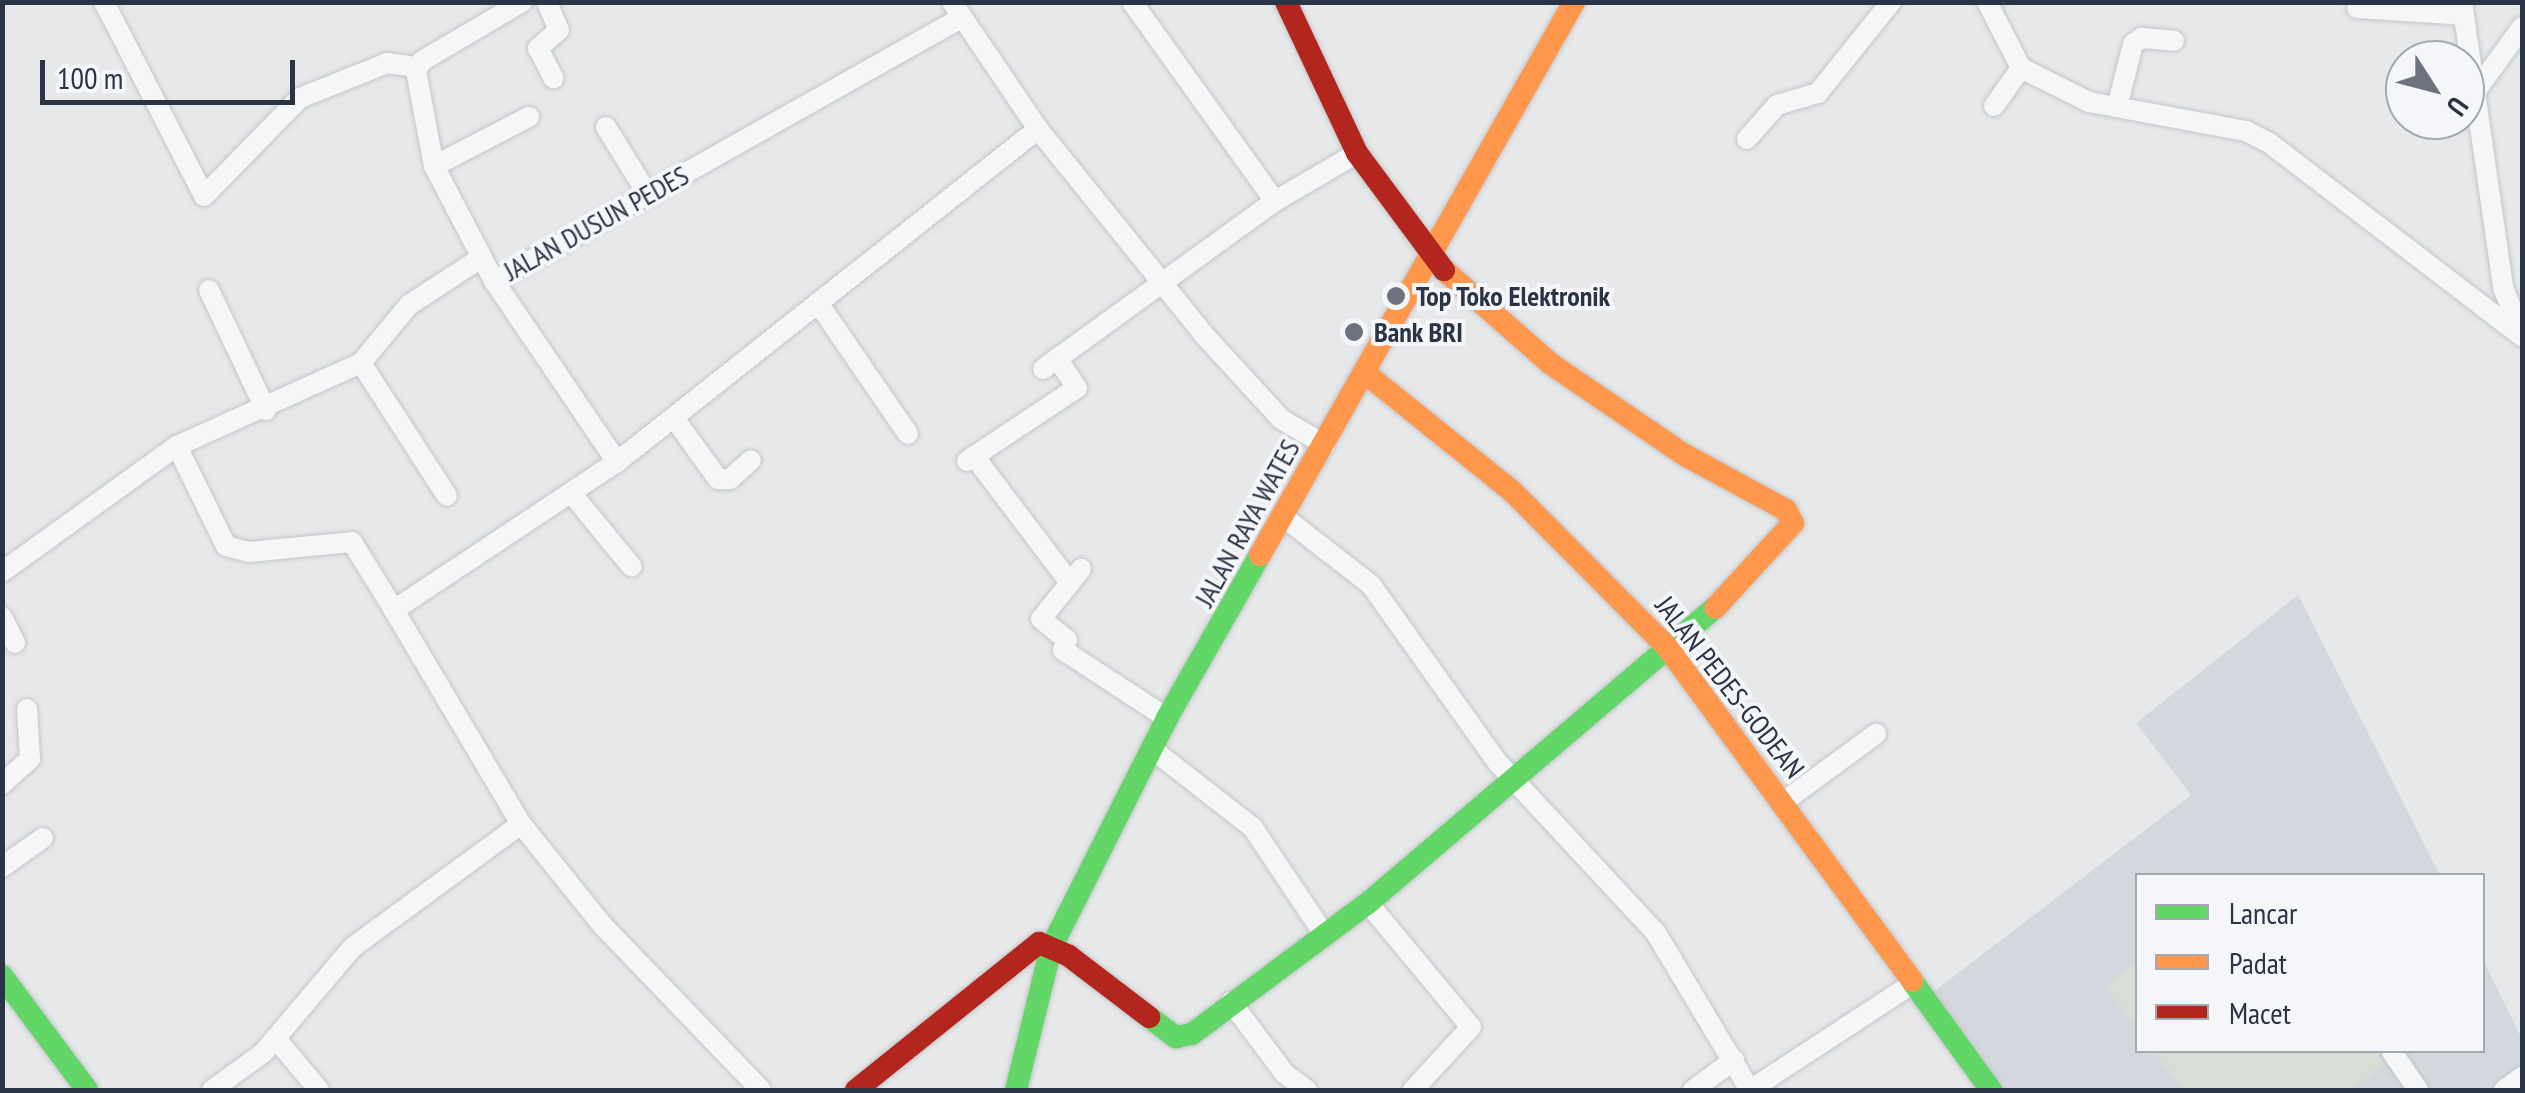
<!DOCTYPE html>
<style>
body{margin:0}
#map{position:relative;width:2525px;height:1093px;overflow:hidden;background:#e6e8ea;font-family:"PT Sans Narrow",sans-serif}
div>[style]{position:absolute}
.built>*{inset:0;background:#d4d7dd}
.green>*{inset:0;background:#d6ded6}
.roads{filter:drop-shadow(0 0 2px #c4c6c8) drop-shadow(0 0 2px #c4c6c8)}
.street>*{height:20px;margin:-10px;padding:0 10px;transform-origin:10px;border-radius:10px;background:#f5f6f7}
.fast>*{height:22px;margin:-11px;padding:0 11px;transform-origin:11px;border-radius:11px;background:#63d668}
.slow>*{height:22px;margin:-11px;padding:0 11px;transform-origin:11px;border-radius:11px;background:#ff974d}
.jam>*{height:22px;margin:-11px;padding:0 11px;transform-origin:11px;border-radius:11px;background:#b3261e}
.dots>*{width:28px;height:28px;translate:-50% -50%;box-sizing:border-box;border:5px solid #f4f6f9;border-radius:50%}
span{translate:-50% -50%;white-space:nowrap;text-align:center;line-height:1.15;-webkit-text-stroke:8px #f4f6f9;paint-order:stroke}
.street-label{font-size:28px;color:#2b3445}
.poi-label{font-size:28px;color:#2b3445;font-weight:700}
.left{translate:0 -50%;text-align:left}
.frame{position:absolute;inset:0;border:5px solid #2b3445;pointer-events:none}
.legend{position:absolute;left:2135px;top:873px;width:350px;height:180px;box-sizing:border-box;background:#f4f6f9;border:2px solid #a4a8b1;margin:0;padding:12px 18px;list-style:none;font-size:30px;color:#2b3445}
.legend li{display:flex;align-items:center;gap:20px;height:50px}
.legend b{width:50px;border:2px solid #a4a8b1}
.north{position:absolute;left:2385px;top:40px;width:100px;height:100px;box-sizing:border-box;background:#f4f6f9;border:2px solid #a4a8b1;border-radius:50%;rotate:126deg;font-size:28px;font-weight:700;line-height:40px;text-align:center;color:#2b3445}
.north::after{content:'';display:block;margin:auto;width:35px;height:45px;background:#6c737f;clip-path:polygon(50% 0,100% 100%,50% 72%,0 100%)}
.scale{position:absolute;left:40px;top:60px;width:255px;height:45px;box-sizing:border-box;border:5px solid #2b3445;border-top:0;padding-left:12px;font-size:30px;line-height:35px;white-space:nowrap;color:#2b3445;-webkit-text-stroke:8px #f4f6f9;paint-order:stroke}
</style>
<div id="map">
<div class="built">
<i style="clip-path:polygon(2298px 595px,2440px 875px,2138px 876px,2138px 1050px,2482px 1050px,2483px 959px,2522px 1039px,2522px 1068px,2495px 1090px,1997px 1090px,1924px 999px,2191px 795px,2136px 723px)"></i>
</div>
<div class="green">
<i style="clip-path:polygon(2137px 962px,2137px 1029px,2105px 986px)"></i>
<i style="clip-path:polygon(2153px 1051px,2376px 1051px,2384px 1065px,2351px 1090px,2183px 1090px)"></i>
</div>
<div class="roads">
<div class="street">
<i style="left:104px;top:2px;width:218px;rotate:62.7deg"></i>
<i style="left:204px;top:196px;width:137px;rotate:-45.6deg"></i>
<i style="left:300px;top:98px;width:94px;rotate:-21.9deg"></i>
<i style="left:387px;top:63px;width:30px;rotate:8deg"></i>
<i style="left:522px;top:2px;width:116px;rotate:149.5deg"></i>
<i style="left:422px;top:61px;width:12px;rotate:121deg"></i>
<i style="left:416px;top:71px;width:97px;rotate:79.3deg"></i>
<i style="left:434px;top:166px;width:130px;rotate:62.4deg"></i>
<i style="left:494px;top:281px;width:536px;rotate:-29.39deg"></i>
<i style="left:547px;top:2px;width:30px;rotate:67deg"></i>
<i style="left:559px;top:30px;width:28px;rotate:139deg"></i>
<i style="left:538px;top:48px;width:34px;rotate:63deg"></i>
<i style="left:952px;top:2px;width:153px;rotate:55.9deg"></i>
<i style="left:1038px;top:129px;width:266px;rotate:51.1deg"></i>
<i style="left:1205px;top:336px;width:113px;rotate:47.5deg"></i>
<i style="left:1281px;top:419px;width:51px;rotate:30.6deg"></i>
<i style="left:1132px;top:2px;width:245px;rotate:54.3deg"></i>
<i style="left:1987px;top:2px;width:74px;rotate:62.7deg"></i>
<i style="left:2021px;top:68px;width:76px;rotate:26.6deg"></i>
<i style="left:2089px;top:102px;width:160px;rotate:10.5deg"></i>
<i style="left:2246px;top:131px;width:25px;rotate:27deg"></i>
<i style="left:2268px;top:142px;width:320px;rotate:37.4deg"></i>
<i style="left:2462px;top:2px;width:289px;rotate:81.8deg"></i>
<i style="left:2503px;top:288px;width:28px;rotate:67deg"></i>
<i style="left:2357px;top:8px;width:107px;rotate:3.7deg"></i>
<i style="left:2475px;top:92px;width:80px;rotate:-54.1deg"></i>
<i style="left:1994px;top:106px;width:47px;rotate:-54.6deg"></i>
<i style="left:2117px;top:107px;width:65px;rotate:-75.7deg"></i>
<i style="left:2133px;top:44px;width:11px;rotate:-34deg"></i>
<i style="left:2142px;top:38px;width:32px;rotate:5deg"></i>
<i style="left:606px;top:127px;width:78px;rotate:58.2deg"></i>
<i style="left:1747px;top:139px;width:45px;rotate:-48.6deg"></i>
<i style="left:1777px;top:105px;width:43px;rotate:-16.3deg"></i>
<i style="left:1818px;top:93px;width:117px;rotate:-51.3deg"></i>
<i style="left:434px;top:166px;width:107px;rotate:-27.3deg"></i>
<i style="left:494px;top:281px;width:219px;rotate:55.8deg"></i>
<i style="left:209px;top:290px;width:133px;rotate:64.6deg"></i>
<i style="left:818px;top:303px;width:159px;rotate:55.5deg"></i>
<i style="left:361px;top:363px;width:158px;rotate:57.1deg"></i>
<i style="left:1043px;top:369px;width:286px;rotate:-35.9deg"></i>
<i style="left:1275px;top:201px;width:95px;rotate:-30.3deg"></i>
<i style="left:674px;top:418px;width:75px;rotate:54.2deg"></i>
<i style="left:718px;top:479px;width:12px"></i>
<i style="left:730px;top:479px;width:28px;rotate:-42deg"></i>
<i style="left:177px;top:446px;width:111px;rotate:63.9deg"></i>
<i style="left:226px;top:546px;width:24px;rotate:15deg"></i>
<i style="left:249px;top:552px;width:103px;rotate:-5.5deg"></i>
<i style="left:352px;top:542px;width:80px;rotate:58.3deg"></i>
<i style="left:974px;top:456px;width:159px;rotate:52.9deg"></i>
<i style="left:1070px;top:583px;width:18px;rotate:-52deg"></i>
<i style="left:967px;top:461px;width:132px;rotate:-33.6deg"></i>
<i style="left:1077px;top:388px;width:36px;rotate:-124deg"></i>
<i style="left:572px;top:494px;width:94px;rotate:50.6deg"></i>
<i style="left:1285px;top:518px;width:109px;rotate:37.9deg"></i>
<i style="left:1371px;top:585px;width:219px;rotate:54.5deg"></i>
<i style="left:1498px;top:763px;width:232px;rotate:47.1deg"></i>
<i style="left:1656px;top:933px;width:183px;rotate:59.1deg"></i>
<i style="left:2px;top:572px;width:216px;rotate:-35.8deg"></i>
<i style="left:177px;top:446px;width:202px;rotate:-24.3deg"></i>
<i style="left:361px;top:363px;width:75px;rotate:-50.4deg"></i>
<i style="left:409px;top:305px;width:82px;rotate:-33.1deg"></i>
<i style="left:1070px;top:583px;width:46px;rotate:128.9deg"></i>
<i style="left:1041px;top:619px;width:33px;rotate:39deg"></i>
<i style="left:1067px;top:640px;width:11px;rotate:112deg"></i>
<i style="left:1063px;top:650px;width:124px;rotate:33.2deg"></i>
<i style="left:2px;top:617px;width:29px;rotate:63deg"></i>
<i style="left:1152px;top:749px;width:128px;rotate:38deg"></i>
<i style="left:1253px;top:828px;width:128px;rotate:56.2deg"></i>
<i style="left:2px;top:784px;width:38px;rotate:-42deg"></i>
<i style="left:30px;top:759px;width:50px;rotate:-93.4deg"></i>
<i style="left:1782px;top:803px;width:117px;rotate:-36.3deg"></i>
<i style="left:2px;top:867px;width:50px;rotate:-35.3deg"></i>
<i style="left:1368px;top:903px;width:161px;rotate:50.3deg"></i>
<i style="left:1471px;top:1027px;width:86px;rotate:132.6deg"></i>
<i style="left:1231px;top:1002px;width:90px;rotate:53.1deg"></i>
<i style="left:1285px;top:1074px;width:27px;rotate:36deg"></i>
<i style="left:276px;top:1039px;width:67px;rotate:49.9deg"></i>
<i style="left:2392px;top:1052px;width:46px;rotate:55.6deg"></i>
<i style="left:212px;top:1090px;width:63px;rotate:-36deg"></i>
<i style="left:263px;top:1053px;width:139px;rotate:-49.7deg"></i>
<i style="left:353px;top:947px;width:208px;rotate:-36.2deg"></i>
<i style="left:761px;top:1090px;width:228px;rotate:-133.9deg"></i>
<i style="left:603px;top:926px;width:131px;rotate:-128.8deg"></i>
<i style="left:521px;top:824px;width:249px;rotate:-120.7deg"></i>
<i style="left:394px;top:610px;width:268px;rotate:-33.6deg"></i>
<i style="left:617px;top:462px;width:537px;rotate:-38.34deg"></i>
<i style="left:1693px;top:1090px;width:51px;rotate:-36.2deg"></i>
<i style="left:1750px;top:1090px;width:197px;rotate:-33.2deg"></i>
<i style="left:2504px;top:1090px;width:22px;rotate:-36deg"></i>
</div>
<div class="fast">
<i style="left:2px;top:976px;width:142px;rotate:53.3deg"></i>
<i style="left:1912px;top:981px;width:135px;rotate:54.1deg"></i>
<i style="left:1149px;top:1017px;width:34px;rotate:37deg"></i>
<i style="left:1176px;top:1037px;width:16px;rotate:-11deg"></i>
<i style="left:1192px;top:1034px;width:219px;rotate:-36.7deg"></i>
<i style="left:1368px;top:903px;width:455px;rotate:-40.4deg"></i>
<i style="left:1016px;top:1090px;width:146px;rotate:-76.2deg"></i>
<i style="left:1051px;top:948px;width:258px;rotate:-63.2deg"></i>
<i style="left:1167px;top:718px;width:188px;rotate:-60.3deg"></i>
</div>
<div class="slow">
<i style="left:1444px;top:270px;width:142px;rotate:41.3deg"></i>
<i style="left:1551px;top:364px;width:160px;rotate:34.3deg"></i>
<i style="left:1683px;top:454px;width:117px;rotate:28.5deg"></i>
<i style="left:1786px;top:510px;width:15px;rotate:62deg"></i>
<i style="left:1793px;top:523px;width:115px;rotate:132.5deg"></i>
<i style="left:1365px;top:373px;width:189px;rotate:38.8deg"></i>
<i style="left:1512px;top:491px;width:220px;rotate:45.2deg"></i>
<i style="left:1667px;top:647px;width:414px;rotate:53.7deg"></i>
<i style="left:1260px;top:555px;width:636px;rotate:-60.41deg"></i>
</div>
<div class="jam">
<i style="left:1286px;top:2px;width:167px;rotate:64.8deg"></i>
<i style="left:1357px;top:153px;width:146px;rotate:53.4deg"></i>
<i style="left:856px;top:1090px;width:235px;rotate:-38.8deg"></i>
<i style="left:1039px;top:943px;width:33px;rotate:23deg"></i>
<i style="left:1069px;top:956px;width:101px;rotate:37.3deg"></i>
</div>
</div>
<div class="dots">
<i style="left:1396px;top:296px;background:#6c737f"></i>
<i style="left:1354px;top:332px;background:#6c737f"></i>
</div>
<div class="street-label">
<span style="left:596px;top:223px;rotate:-29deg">JALAN DUSUN PEDES</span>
<span style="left:1247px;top:523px;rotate:-61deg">JALAN RAYA WATES</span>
<span style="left:1730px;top:687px;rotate:52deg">JALAN PEDES-GODEAN</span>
</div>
<div class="poi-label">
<span class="left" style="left:1416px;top:296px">Top Toko Elektronik</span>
<span class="left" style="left:1374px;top:332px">Bank BRI</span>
</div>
<div class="frame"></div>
<ul class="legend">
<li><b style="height:12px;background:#63d668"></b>Lancar</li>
<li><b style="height:12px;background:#ff974d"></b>Padat</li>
<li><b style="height:12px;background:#b3261e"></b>Macet</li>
</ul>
<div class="north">U</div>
<div class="scale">100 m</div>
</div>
